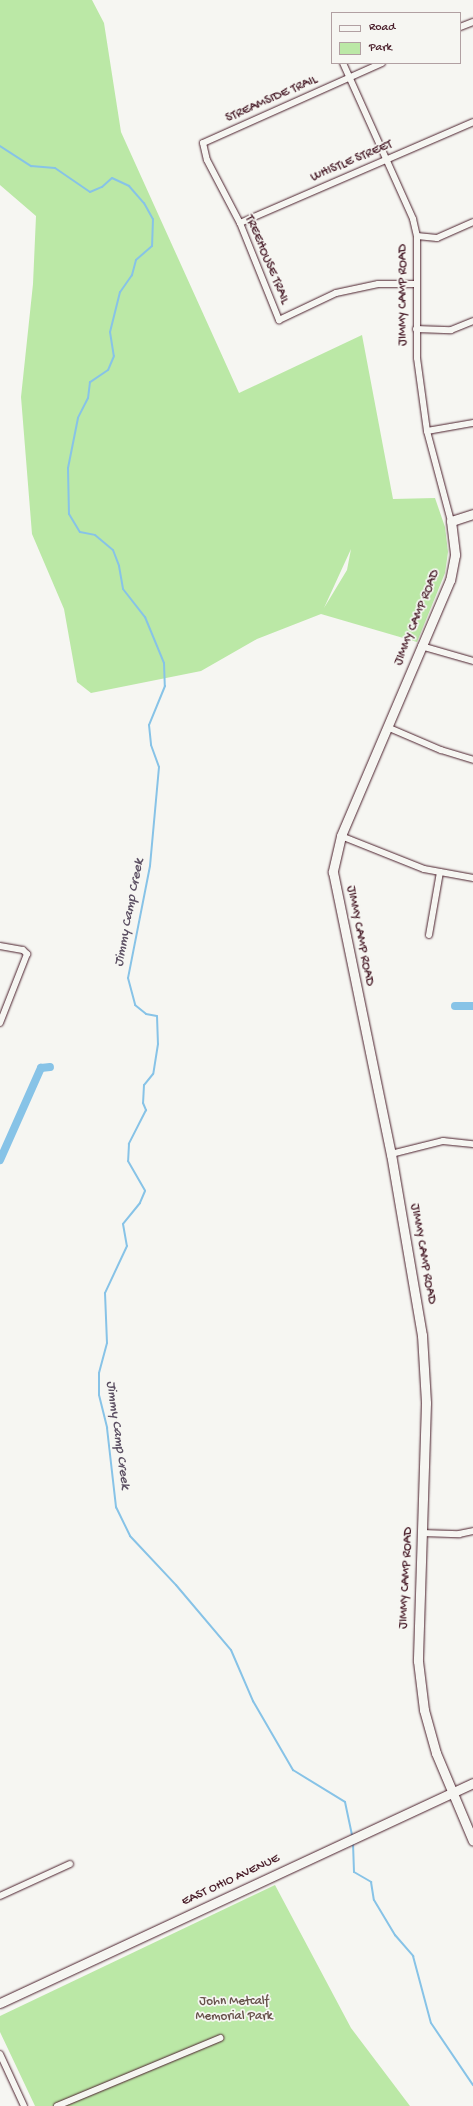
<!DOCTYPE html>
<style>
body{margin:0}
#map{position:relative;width:473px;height:2106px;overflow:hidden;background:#f6f6f2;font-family:"Gochi Hand",sans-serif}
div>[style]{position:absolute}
.green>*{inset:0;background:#bbe8a6}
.stream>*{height:2px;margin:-1px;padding:0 1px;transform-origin:1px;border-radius:1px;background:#87c3e7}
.canal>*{height:8px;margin:-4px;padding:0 4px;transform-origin:4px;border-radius:4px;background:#87c3e7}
.roads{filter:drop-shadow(0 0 1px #4a1f2b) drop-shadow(0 0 1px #4a1f2b)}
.street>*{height:6px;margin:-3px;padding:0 3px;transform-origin:3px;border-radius:3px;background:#f6f6f2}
.secondary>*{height:9px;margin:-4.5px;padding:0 4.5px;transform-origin:4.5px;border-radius:4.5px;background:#f6f6f2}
span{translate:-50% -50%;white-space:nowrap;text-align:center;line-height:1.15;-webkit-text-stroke:3.5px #f6f6f2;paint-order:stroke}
.street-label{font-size:13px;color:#4a1f2b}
.park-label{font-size:13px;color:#66514a}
.water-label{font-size:14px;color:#5c5063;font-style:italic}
.legend{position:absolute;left:331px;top:12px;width:130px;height:52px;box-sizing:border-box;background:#f6f6f2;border:1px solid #b1a0a2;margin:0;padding:5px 7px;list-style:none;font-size:12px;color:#4a1f2b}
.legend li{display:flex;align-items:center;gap:8px;height:20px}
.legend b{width:20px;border:1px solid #b1a0a2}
</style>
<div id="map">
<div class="green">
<i style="clip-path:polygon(evenodd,0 0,92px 0,104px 23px,121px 132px,239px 393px,362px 335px,393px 499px,435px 498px,445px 527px,448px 552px,445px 573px,417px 642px,321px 614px,257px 639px,201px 671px,91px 693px,77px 682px,64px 609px,32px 534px,21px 397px,33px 284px,36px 216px,0 185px,0 0,351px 549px,347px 570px,324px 608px,351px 549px)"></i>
<i style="clip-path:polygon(275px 1885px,351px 2028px,410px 2106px,35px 2106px,0 2032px,0 2016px)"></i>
</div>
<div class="stream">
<i style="left:0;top:146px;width:37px;rotate:33deg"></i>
<i style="left:31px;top:166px;width:24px;rotate:5deg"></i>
<i style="left:55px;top:168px;width:42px;rotate:34.4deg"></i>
<i style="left:90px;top:192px;width:13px;rotate:-23deg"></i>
<i style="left:102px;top:187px;width:13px;rotate:-42deg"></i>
<i style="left:112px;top:178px;width:19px;rotate:25deg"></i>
<i style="left:129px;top:186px;width:23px;rotate:49deg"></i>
<i style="left:144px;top:203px;width:18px;rotate:61deg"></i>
<i style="left:153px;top:219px;width:27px;rotate:92deg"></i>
<i style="left:152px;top:246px;width:21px;rotate:139deg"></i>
<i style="left:136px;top:260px;width:16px;rotate:105deg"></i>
<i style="left:132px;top:275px;width:21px;rotate:125deg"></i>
<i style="left:120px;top:292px;width:41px;rotate:104deg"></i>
<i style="left:110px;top:332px;width:24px;rotate:81deg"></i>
<i style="left:114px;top:356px;width:15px;rotate:113deg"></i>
<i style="left:108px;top:370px;width:22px;rotate:146deg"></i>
<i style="left:90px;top:382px;width:16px;rotate:97deg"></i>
<i style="left:88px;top:398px;width:22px;rotate:117deg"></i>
<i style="left:78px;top:418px;width:51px;rotate:101.3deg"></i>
<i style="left:68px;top:468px;width:46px;rotate:88.8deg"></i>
<i style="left:69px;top:514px;width:21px;rotate:59deg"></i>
<i style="left:80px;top:532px;width:15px;rotate:11deg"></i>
<i style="left:95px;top:535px;width:23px;rotate:40deg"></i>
<i style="left:113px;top:550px;width:17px;rotate:69deg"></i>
<i style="left:119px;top:566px;width:23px;rotate:80deg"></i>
<i style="left:123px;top:589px;width:36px;rotate:52deg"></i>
<i style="left:145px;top:617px;width:50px;rotate:67.6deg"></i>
<i style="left:164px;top:663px;width:23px;rotate:88deg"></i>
<i style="left:165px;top:686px;width:42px;rotate:112.3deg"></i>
<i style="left:149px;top:725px;width:20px;rotate:84deg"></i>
<i style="left:151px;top:745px;width:23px;rotate:70deg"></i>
<i style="left:159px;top:767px;width:99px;rotate:95.2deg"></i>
<i style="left:150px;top:866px;width:114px;rotate:101.1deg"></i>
<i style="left:128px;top:978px;width:28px;rotate:75deg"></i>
<i style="left:135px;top:1005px;width:14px;rotate:39deg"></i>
<i style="left:146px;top:1014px;width:11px;rotate:10deg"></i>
<i style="left:157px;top:1016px;width:28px;rotate:88deg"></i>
<i style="left:158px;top:1044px;width:30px;rotate:99deg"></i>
<i style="left:153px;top:1074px;width:14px;rotate:129deg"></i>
<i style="left:144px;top:1085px;width:18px;rotate:93deg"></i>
<i style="left:143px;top:1103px;width:8px;rotate:67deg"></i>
<i style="left:146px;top:1110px;width:38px;rotate:117deg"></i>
<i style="left:129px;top:1144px;width:17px;rotate:93deg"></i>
<i style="left:128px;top:1161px;width:34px;rotate:60deg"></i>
<i style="left:145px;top:1191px;width:13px;rotate:113deg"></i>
<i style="left:140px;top:1203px;width:27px;rotate:129deg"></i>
<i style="left:123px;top:1224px;width:22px;rotate:80deg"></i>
<i style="left:127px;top:1246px;width:52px;rotate:115.1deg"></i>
<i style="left:105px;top:1293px;width:50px;rotate:87.7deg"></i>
<i style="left:107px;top:1343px;width:31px;rotate:105deg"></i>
<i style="left:99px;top:1373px;width:22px;rotate:90deg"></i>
<i style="left:99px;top:1395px;width:34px;rotate:76deg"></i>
<i style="left:107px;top:1428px;width:80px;rotate:83.5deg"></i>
<i style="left:116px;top:1507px;width:32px;rotate:64deg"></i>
<i style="left:130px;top:1536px;width:67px;rotate:46.8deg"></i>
<i style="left:176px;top:1585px;width:85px;rotate:49.8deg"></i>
<i style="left:231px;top:1650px;width:56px;rotate:66.7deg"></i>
<i style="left:253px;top:1701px;width:80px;rotate:59.9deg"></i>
<i style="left:293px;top:1770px;width:61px;rotate:31.6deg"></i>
<i style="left:345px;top:1802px;width:35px;rotate:78deg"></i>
<i style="left:353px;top:1843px;width:29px;rotate:88deg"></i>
<i style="left:354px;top:1872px;width:20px;rotate:30deg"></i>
<i style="left:371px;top:1882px;width:18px;rotate:81deg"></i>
<i style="left:374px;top:1900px;width:41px;rotate:59deg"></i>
<i style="left:395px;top:1935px;width:28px;rotate:49deg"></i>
<i style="left:413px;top:1956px;width:69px;rotate:75deg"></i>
<i style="left:431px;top:2023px;width:75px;rotate:55.9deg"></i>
</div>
<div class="canal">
<i style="left:455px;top:1006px;width:18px"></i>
<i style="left:0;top:1160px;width:101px;rotate:-66deg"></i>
<i style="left:41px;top:1068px;width:9px;rotate:-6deg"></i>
</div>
<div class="roads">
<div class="street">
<i style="left:460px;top:27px;width:14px;rotate:-21deg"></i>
<i style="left:343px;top:63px;width:171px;rotate:65.8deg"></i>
<i style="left:413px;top:219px;width:17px;rotate:77deg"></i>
<i style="left:417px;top:236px;width:122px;rotate:90deg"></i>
<i style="left:417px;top:358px;width:74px;rotate:82.2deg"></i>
<i style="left:427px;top:431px;width:93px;rotate:75.1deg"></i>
<i style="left:382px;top:63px;width:196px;rotate:155.9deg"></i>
<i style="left:203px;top:143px;width:17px;rotate:77deg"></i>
<i style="left:207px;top:160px;width:71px;rotate:62.4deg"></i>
<i style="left:240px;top:223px;width:105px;rotate:68.1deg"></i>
<i style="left:279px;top:320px;width:63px;rotate:-25.3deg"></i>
<i style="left:336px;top:293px;width:43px;rotate:-12.1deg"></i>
<i style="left:378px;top:284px;width:38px"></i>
<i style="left:240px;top:223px;width:254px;rotate:-23.4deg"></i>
<i style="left:417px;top:236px;width:20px;rotate:6deg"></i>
<i style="left:437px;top:238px;width:39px;rotate:-24deg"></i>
<i style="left:416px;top:329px;width:35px;rotate:2deg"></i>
<i style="left:451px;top:330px;width:24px;rotate:-22deg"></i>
<i style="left:427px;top:431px;width:47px;rotate:-9.9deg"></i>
<i style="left:421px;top:646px;width:54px;rotate:16.1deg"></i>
<i style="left:387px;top:727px;width:59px;rotate:23.1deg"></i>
<i style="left:441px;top:750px;width:34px;rotate:17deg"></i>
<i style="left:341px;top:836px;width:89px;rotate:21.7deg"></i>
<i style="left:424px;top:869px;width:50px;rotate:10.4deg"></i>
<i style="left:429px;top:935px;width:64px;rotate:-80.1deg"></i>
<i style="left:0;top:946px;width:23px;rotate:10deg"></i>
<i style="left:23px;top:950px;width:6px;rotate:45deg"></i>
<i style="left:27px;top:954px;width:74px;rotate:111.4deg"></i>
<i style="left:391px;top:1154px;width:54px;rotate:-14deg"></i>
<i style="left:443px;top:1141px;width:30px;rotate:6deg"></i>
<i style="left:422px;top:1533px;width:37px;rotate:2deg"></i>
<i style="left:459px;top:1534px;width:14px;rotate:-12deg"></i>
<i style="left:0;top:1896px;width:77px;rotate:-24.6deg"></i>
<i style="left:0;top:2054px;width:57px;rotate:65.2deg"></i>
<i style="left:57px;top:2106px;width:177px;rotate:-22.6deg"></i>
</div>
<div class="secondary">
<i style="left:473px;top:514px;width:23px;rotate:162deg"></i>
<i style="left:451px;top:521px;width:34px;rotate:83deg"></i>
<i style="left:455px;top:555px;width:25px;rotate:101deg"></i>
<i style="left:450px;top:580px;width:278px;rotate:113.1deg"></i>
<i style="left:341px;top:836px;width:37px;rotate:103deg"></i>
<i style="left:333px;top:872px;width:288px;rotate:78.4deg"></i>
<i style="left:391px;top:1154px;width:184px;rotate:80.3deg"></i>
<i style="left:422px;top:1335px;width:68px;rotate:86.6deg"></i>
<i style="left:426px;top:1403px;width:258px;rotate:91.8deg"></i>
<i style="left:418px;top:1661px;width:49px;rotate:83deg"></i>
<i style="left:424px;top:1710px;width:45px;rotate:74.4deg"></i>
<i style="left:436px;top:1753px;width:95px;rotate:67.2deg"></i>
<i style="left:0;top:2003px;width:522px;rotate:-24.94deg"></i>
</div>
</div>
<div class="street-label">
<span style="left:272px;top:100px;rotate:-24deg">STREAMSIDE TRAIL</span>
<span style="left:352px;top:162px;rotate:-23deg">WHISTLE STREET</span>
<span style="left:266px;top:260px;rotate:67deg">TREEHOUSE TRAIL</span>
<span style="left:404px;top:295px;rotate:-90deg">JIMMY CAMP ROAD</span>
<span style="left:418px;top:618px;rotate:-68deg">JIMMY CAMP ROAD</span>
<span style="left:359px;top:936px;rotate:79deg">JIMMY CAMP ROAD</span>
<span style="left:422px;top:1254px;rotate:80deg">JIMMY CAMP ROAD</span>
<span style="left:407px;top:1578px;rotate:-87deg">JIMMY CAMP ROAD</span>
<span style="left:231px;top:1881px;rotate:-25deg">EAST OHIO AVENUE</span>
</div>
<div class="park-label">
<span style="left:234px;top:2010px">John Metcalf<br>Memorial Park</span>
</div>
<div class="water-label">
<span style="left:130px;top:913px;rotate:-79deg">Jimmy Camp Creek</span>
<span style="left:117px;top:1435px;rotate:82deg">Jimmy Camp Creek</span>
</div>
<ul class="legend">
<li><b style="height:5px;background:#f6f6f2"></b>Road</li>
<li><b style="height:11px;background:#bbe8a6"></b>Park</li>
</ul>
</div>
